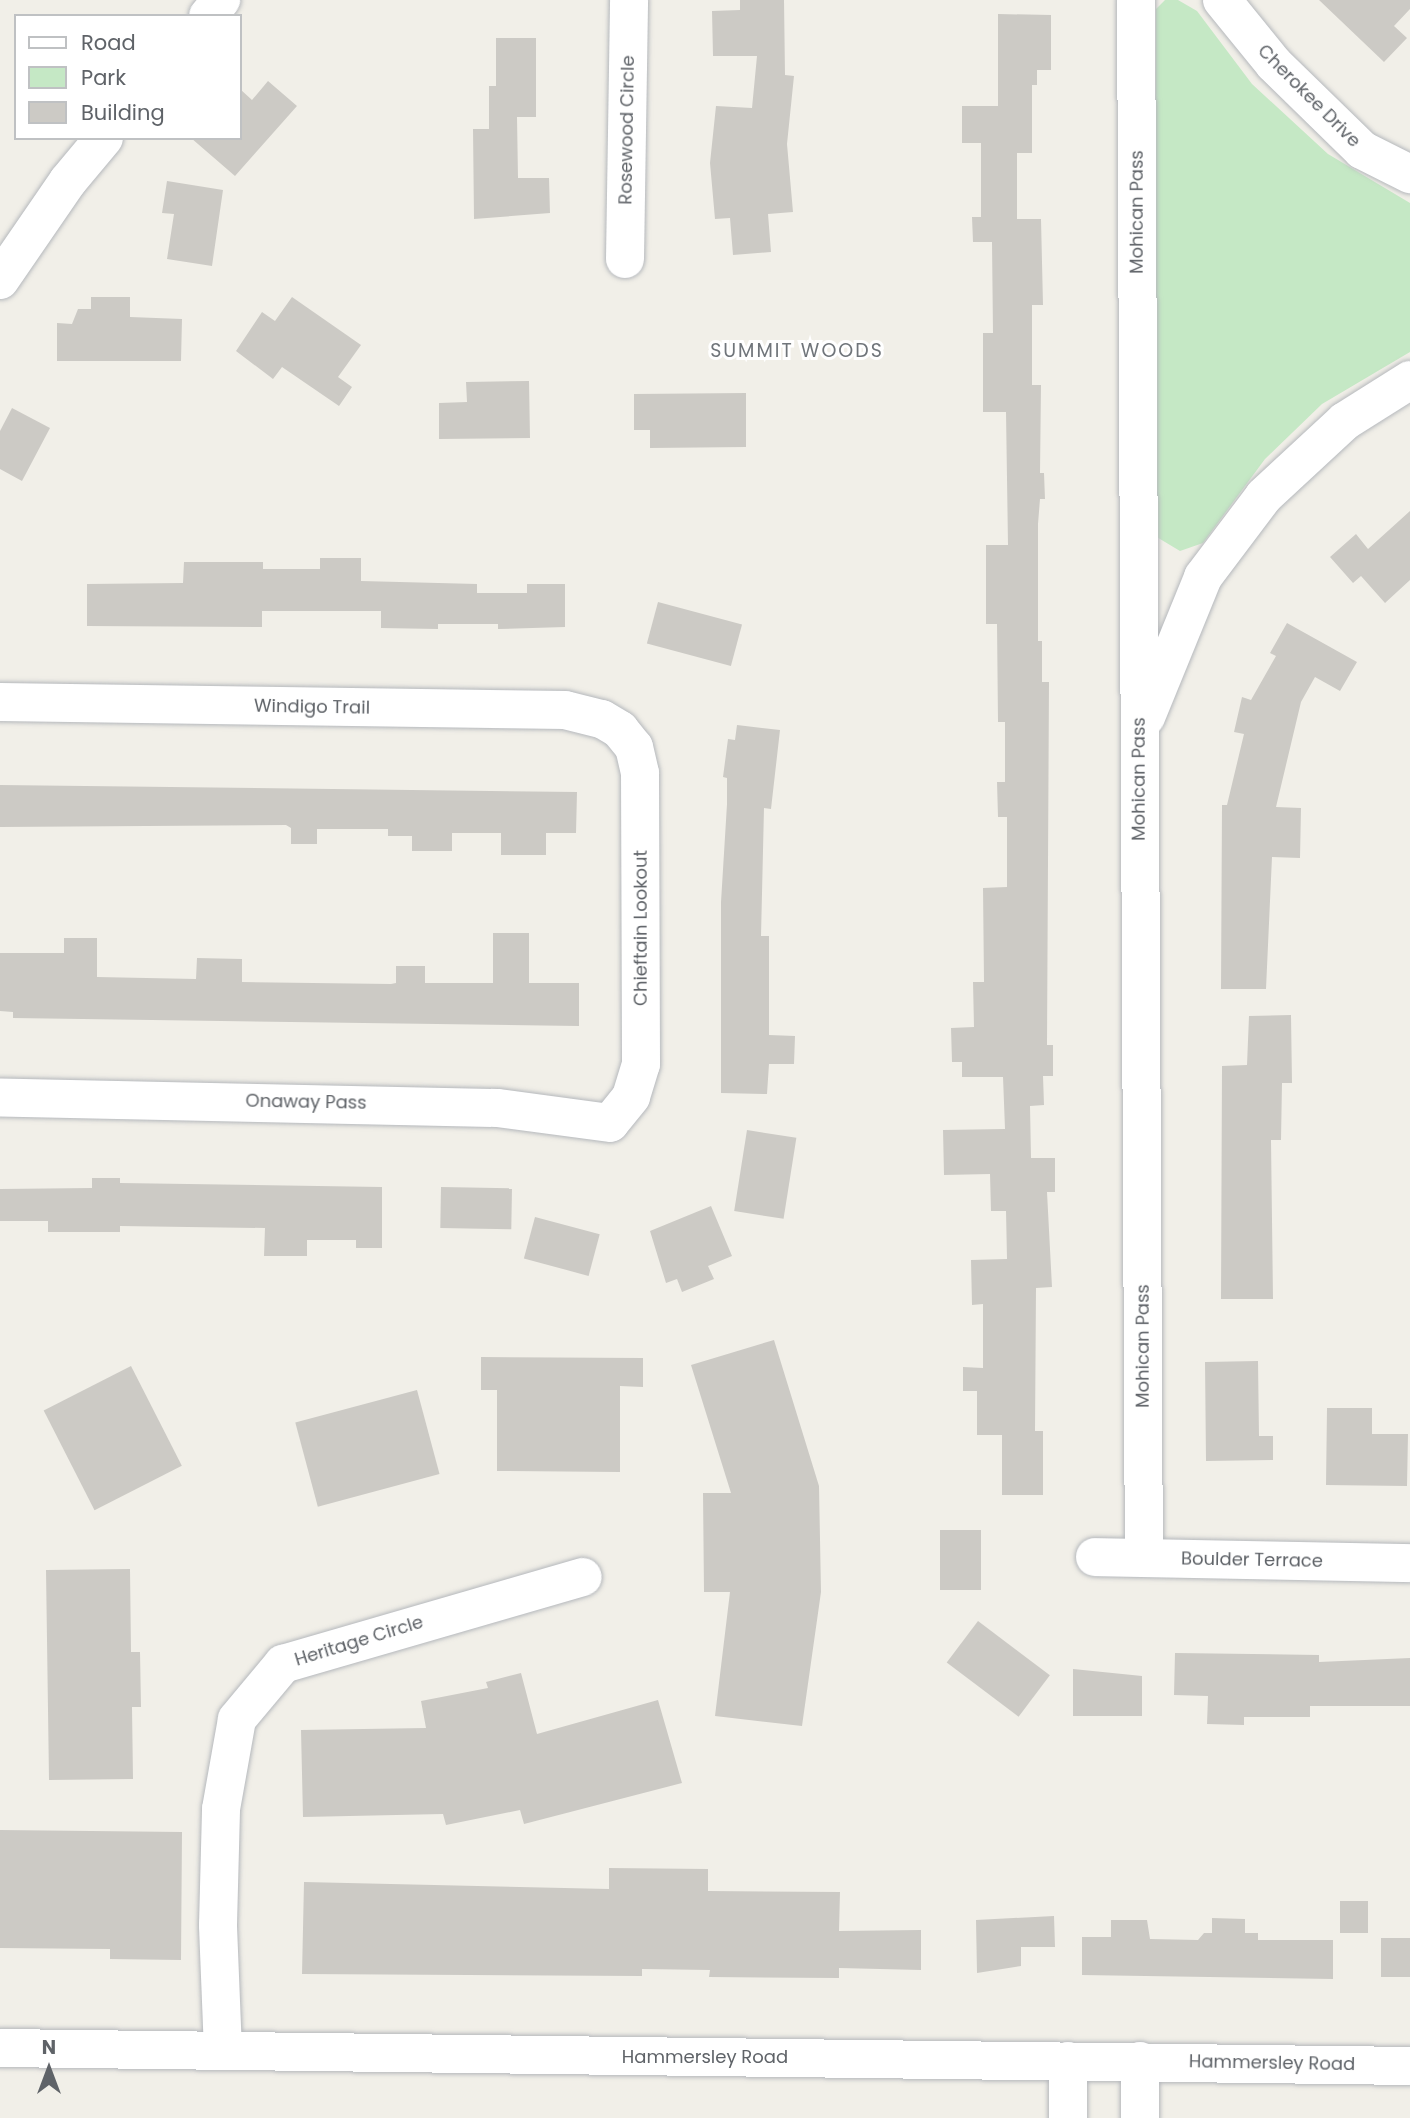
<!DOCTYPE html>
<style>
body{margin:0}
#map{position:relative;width:1410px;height:2118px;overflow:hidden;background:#f1efe8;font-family:Poppins,sans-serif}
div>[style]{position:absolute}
.green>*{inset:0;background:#c5e8c5}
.building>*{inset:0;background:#cccac5;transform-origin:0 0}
.roads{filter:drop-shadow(0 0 2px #b5b8bc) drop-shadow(0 0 2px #b5b8bc)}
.minor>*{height:38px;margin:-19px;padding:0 19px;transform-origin:19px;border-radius:19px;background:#fff}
span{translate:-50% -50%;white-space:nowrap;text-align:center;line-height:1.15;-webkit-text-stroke:6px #fff;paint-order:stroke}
.street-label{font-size:18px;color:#5f6368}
.neighbourhood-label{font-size:19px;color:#70757a;letter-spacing:2px}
.legend{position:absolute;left:14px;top:14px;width:228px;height:126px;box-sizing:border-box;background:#fff;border:2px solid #bfc1c3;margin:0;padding:9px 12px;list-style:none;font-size:21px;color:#5f6368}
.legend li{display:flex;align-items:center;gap:14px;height:35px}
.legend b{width:35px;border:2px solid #bfc1c3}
.north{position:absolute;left:14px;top:2034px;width:70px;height:70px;-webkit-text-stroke:5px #fff;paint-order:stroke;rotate:0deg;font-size:19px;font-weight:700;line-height:28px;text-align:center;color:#5f6368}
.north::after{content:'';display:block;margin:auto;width:24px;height:32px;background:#5f6368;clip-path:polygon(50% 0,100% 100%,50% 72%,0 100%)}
</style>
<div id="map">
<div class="green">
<i style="clip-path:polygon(1165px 0,1178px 0,1197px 11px,1252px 84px,1328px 154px,1410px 203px,1410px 352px,1322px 404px,1265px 459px,1203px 543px,1180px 551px,1155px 536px,1154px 501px,1156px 9px)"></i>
</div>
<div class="building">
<i style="clip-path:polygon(740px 0,784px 0,785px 75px,794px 76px,787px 144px,793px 212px,768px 214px,771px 252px,733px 255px,730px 218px,715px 219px,710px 163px,716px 106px,752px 108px,757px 56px,713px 56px,712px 11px,740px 10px)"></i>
<i style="clip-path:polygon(1319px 0,1410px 0,1410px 9px,1394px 26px,1407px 38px,1384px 62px)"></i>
<i style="clip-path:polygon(998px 14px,1051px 15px,1051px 70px,1037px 70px,1037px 85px,1032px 85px,1032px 153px,1017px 153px,1017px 219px,1041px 219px,1043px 305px,1032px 305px,1032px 385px,1041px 385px,1040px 473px,1044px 473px,1045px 499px,1040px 499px,1038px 524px,1038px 641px,1042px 641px,1042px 682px,1049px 682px,1047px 1045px,1053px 1045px,1053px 1076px,1043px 1076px,1044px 1105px,1030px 1106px,1031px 1158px,1055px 1158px,1055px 1192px,1047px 1192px,1052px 1287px,1036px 1288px,1035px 1431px,1043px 1431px,1043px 1495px,1002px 1495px,1002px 1435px,977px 1435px,977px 1391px,963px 1391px,963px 1367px,983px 1368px,983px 1304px,972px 1305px,971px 1260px,1007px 1259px,1006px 1211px,991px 1211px,990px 1174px,944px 1175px,943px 1130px,1005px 1129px,1003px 1077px,962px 1077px,962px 1062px,952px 1062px,951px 1028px,974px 1027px,973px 982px,984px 982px,983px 888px,1007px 887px,1007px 817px,998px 817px,997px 782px,1005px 782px,1005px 722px,998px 722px,997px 624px,986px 624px,986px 545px,1008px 545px,1006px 412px,983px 412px,983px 333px,993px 333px,992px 242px,973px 242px,972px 217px,981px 217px,981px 143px,962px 143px,962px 106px,998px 106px)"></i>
<i style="clip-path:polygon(496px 38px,536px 38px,536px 117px,517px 117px,518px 178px,549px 178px,550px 213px,474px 219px,473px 129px,489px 129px,489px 86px,496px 86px)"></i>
<i style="clip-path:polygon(268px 81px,297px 106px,235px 176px,191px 138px,240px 138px,240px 89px,252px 100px)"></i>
<i style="clip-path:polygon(167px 181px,223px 190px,212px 266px,167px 259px,174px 214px,162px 213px)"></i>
<i style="clip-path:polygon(91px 297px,130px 297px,130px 317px,182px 319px,181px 361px,57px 361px,57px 323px,72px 324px,78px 309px,91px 309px)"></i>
<i style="clip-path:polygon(292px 297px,361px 345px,338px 377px,352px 387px,339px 406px,282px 367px,273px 379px,236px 351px,262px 312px,275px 321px)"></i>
<i style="clip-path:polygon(529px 381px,530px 438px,439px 439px,439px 403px,467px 402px,466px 382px)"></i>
<i style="clip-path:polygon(746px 393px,746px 447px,650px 448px,650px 430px,634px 430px,634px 394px)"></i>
<i style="clip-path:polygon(12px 408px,50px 428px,22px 481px,0 469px,0 431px)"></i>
<i style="clip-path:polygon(1410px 511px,1410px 580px,1385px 603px,1361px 576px,1353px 583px,1330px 557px,1356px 534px,1368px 549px)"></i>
<i style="clip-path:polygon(320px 558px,361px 558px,361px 581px,477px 584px,477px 593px,527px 593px,527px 584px,565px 584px,565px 627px,498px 629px,498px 624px,438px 624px,438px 629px,381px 628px,381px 611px,262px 611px,262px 627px,87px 626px,87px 584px,183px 583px,184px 562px,263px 562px,263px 569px,320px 569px)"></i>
<i style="left:658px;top:602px;width:87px;height:43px;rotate:15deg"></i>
<i style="clip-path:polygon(1287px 623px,1357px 662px,1340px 691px,1315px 677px,1301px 702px,1276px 807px,1301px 808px,1300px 858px,1272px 857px,1266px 989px,1221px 989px,1222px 805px,1227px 805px,1244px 734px,1234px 732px,1242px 697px,1251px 700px,1276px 656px,1270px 653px)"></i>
<i style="clip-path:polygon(737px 725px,780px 730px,771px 809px,764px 808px,761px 936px,769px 936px,769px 1035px,795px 1036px,794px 1064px,769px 1064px,767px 1094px,721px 1093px,721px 902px,727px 804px,727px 778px,723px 777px,728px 739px,735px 740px)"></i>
<i style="clip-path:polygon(0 785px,577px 792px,576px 833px,546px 833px,546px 855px,501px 855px,501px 833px,452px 833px,452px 851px,412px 851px,412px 836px,388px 836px,388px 829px,317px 829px,317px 844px,291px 844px,291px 828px,286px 825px,0 827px)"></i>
<i style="clip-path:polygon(493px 933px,529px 933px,529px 983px,579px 983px,579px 1026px,13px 1018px,13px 1012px,0 1011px,0 953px,64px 953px,64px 938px,97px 938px,97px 977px,196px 979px,197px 958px,242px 959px,242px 982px,391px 984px,396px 983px,396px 966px,425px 966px,425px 983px,493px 983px)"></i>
<i style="clip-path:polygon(1291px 1015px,1292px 1083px,1282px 1083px,1281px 1140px,1271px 1140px,1273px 1299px,1221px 1299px,1222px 1066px,1247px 1065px,1249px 1016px)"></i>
<i style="left:747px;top:1130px;width:50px;height:82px;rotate:9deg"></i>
<i style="clip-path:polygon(92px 1178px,120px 1178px,120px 1183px,382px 1187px,382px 1248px,356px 1248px,356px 1240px,307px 1240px,307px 1256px,264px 1256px,265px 1228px,120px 1226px,120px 1232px,48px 1232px,48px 1221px,0 1221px,0 1189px,92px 1188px)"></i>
<i style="left:441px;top:1187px;width:71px;height:41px;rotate:1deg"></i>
<i style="clip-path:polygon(711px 1206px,732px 1256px,708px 1266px,714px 1279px,682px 1292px,677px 1279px,666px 1283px,650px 1231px)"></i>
<i style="left:535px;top:1217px;width:67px;height:43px;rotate:15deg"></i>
<i style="clip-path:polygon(774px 1340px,819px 1486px,821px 1592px,802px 1726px,715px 1716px,730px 1592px,704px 1592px,703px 1493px,731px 1493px,691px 1365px)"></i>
<i style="clip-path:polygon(481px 1357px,643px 1358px,643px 1387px,620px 1386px,620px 1472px,497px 1471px,497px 1390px,481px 1390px)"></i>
<i style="clip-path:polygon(1258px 1361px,1259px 1436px,1273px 1436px,1273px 1460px,1206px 1461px,1205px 1362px)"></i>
<i style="left:131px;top:1366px;width:112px;height:98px;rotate:63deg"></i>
<i style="left:417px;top:1390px;width:87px;height:126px;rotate:75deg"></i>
<i style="clip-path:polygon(1327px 1408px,1372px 1408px,1372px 1434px,1408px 1434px,1407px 1486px,1326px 1485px)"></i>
<i style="left:940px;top:1530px;width:41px;height:60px"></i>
<i style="clip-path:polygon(130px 1569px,131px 1652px,140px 1652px,141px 1707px,132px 1707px,133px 1779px,49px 1780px,46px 1570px)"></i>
<i style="left:978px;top:1621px;width:90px;height:52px;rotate:37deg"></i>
<i style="clip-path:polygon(1175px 1653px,1319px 1655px,1319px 1662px,1410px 1658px,1410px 1706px,1310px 1706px,1310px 1717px,1244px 1717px,1244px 1725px,1207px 1724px,1208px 1696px,1174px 1695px)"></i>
<i style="clip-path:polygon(1073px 1669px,1142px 1676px,1142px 1716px,1073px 1716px)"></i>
<i style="clip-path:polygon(521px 1673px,537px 1734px,658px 1700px,682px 1783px,524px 1824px,520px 1810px,446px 1825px,443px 1814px,303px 1817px,301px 1730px,426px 1728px,421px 1701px,488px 1688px,486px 1682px)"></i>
<i style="clip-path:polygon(0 1830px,182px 1832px,181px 1960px,110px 1959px,110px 1949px,0 1948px)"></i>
<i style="clip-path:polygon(609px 1868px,708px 1869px,708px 1891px,840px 1892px,839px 1931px,921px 1930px,921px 1970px,839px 1968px,839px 1978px,709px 1977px,710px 1970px,642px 1969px,642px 1976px,302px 1974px,304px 1882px,609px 1889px)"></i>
<i style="left:1340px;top:1901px;width:28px;height:32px"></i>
<i style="clip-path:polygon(1054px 1916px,1055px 1947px,1021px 1947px,1021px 1966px,977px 1973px,976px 1920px)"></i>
<i style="clip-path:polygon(1212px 1918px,1245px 1919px,1245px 1933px,1258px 1933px,1258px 1940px,1333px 1940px,1333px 1979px,1082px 1975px,1082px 1937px,1111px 1937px,1111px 1920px,1147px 1920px,1150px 1939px,1198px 1940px,1204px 1933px,1212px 1933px)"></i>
<i style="left:1381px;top:1938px;width:29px;height:39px"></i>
</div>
<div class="roads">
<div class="minor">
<i style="left:1136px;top:0;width:1557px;rotate:89.71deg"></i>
<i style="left:1222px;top:0;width:82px;rotate:50.9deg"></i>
<i style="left:1274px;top:64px;width:123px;rotate:44.3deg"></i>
<i style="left:1362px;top:150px;width:54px;rotate:26.6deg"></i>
<i style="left:208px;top:16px;width:21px;rotate:-51deg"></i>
<i style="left:625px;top:259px;width:259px;rotate:-89.1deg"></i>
<i style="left:0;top:280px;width:120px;rotate:-55.5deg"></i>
<i style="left:68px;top:181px;width:56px;rotate:-50.1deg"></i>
<i style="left:0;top:702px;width:565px;rotate:0.81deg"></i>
<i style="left:565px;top:710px;width:38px;rotate:14deg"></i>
<i style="left:602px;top:719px;width:21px;rotate:31deg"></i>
<i style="left:620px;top:730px;width:22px;rotate:51deg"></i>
<i style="left:634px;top:747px;width:27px;rotate:77deg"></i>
<i style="left:640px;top:773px;width:291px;rotate:89.8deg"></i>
<i style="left:641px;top:1064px;width:34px;rotate:107deg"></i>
<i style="left:631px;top:1097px;width:33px;rotate:129deg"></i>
<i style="left:610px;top:1123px;width:114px;rotate:-172.4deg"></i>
<i style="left:497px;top:1108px;width:497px;rotate:-178.8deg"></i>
<i style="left:1146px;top:717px;width:151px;rotate:-67.8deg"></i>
<i style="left:1203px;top:577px;width:101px;rotate:-53deg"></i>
<i style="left:1264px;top:496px;width:110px;rotate:-42.8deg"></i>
<i style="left:1345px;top:421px;width:77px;rotate:-32.2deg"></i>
<i style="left:1095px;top:1557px;width:315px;rotate:1.1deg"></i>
<i style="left:0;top:2048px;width:1410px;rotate:0.73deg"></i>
<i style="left:223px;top:2051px;width:126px;rotate:-92.3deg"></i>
<i style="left:218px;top:1925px;width:116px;rotate:-88.5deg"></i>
<i style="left:221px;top:1809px;width:91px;rotate:-79.9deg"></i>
<i style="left:237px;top:1719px;width:72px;rotate:-50.1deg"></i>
<i style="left:283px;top:1664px;width:312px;rotate:-16.2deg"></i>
<i style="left:1068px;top:2061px;width:57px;rotate:90deg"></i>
<i style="left:1140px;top:2118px;width:57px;rotate:-90deg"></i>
</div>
</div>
<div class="street-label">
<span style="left:1309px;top:96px;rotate:45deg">Cherokee Drive</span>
<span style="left:627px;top:130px;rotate:-89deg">Rosewood Circle</span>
<span style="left:1137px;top:212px;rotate:-90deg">Mohican Pass</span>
<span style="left:312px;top:707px;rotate:1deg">Windigo Trail</span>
<span style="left:1139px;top:779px;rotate:-90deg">Mohican Pass</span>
<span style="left:641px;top:928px;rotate:-90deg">Chieftain Lookout</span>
<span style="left:306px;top:1102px;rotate:1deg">Onaway Pass</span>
<span style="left:1143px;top:1346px;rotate:-90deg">Mohican Pass</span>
<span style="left:1252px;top:1560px;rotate:1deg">Boulder Terrace</span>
<span style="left:359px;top:1641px;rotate:-17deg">Heritage Circle</span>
<span style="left:705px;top:2057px">Hammersley Road</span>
<span style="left:1272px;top:2063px;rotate:1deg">Hammersley Road</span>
</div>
<div class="neighbourhood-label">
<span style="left:797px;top:351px">SUMMIT WOODS</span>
</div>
<ul class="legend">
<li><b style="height:9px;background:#fff"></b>Road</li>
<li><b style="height:19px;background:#c5e8c5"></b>Park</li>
<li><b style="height:19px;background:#cccac5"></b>Building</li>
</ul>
<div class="north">N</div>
</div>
